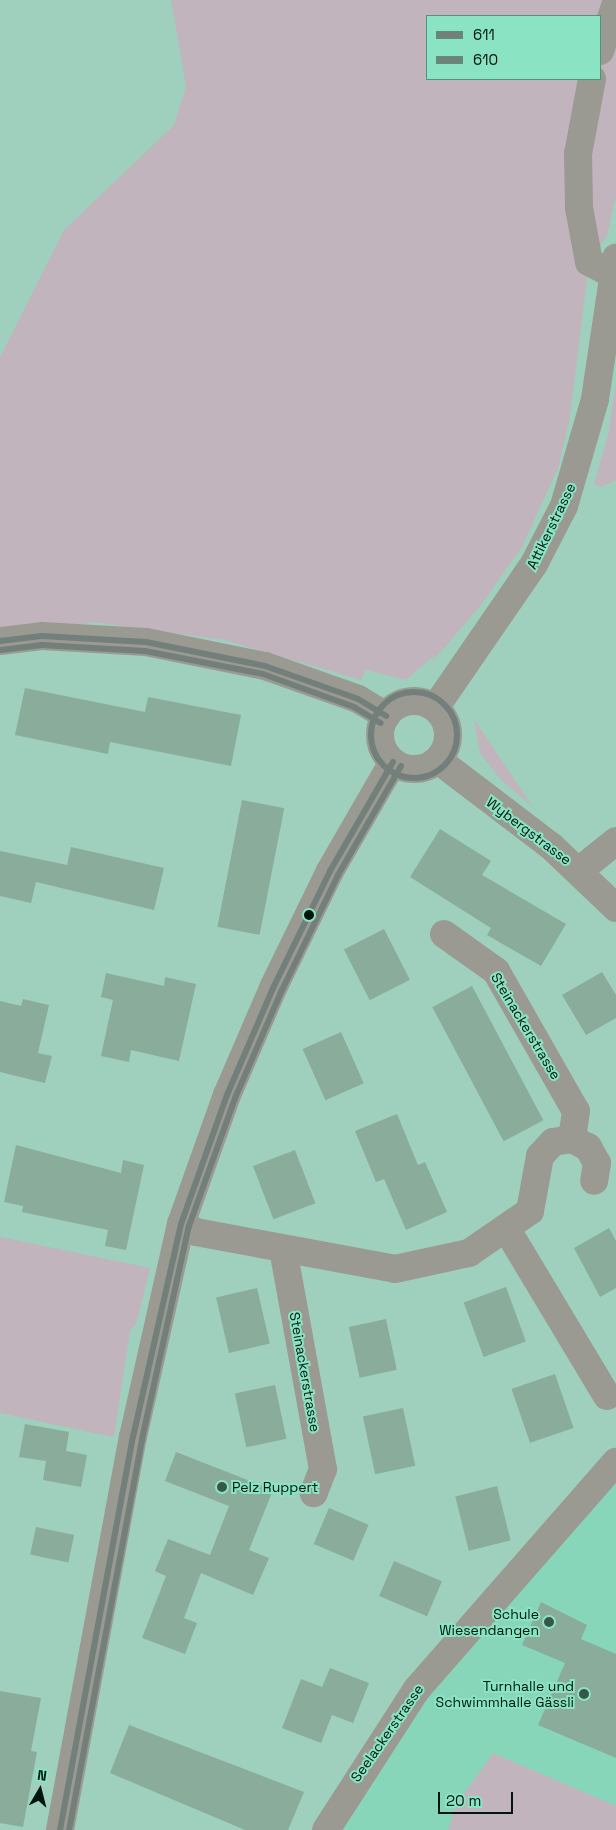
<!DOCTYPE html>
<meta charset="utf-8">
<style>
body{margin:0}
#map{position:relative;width:616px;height:1830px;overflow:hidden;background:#9ed0bd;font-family:"Space Grotesk",sans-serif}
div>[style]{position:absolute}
.built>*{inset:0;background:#88d6ba}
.green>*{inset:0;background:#c1b4bc}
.building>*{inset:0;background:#8aac9a;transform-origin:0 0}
.street>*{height:28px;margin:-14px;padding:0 14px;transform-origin:14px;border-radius:14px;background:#9a9a92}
.street>.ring{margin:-14px;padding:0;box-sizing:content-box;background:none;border:28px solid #9a9a92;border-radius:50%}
.bus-1>*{height:6px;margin:-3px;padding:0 3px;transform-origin:3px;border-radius:3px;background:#737f7a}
.bus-2>*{height:6px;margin:-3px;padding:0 3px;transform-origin:3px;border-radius:3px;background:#737f7a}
.bus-2>.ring{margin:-3px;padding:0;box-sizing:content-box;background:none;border:6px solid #737f7a;border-radius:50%}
.dots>*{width:14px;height:14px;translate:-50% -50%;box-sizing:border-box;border:2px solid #8ae4c3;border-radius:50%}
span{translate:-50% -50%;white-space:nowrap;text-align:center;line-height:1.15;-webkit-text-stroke:4px #8ae4c3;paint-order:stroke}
.street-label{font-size:14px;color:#00160e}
.poi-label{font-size:14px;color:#00160e}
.left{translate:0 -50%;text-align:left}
.right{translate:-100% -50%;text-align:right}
.legend{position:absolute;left:426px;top:15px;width:175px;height:65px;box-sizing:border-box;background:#8ae4c3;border:1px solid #53927b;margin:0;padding:6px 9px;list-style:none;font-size:15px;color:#00160e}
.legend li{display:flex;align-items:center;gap:10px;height:25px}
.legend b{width:25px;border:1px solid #53927b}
.north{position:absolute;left:15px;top:1765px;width:50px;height:50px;-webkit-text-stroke:4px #8ae4c3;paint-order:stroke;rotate:8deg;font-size:14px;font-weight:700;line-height:20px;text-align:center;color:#00160e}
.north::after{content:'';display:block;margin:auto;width:18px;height:22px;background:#00160e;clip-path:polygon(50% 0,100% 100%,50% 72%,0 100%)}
.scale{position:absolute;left:438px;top:1792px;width:75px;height:22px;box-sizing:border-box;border:2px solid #00160e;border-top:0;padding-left:6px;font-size:15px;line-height:18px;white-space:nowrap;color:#00160e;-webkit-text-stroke:4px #8ae4c3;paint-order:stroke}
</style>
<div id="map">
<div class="built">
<i style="clip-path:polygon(616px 1462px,616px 1830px,336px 1830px,425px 1691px)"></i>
</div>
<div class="green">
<i style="clip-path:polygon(evenodd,171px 0,616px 0,616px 195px,607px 236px,589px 262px,570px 417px,558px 468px,522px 547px,481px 605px,432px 662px,436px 654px,406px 680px,366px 670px,361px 680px,224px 640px,92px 622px,42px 636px,0 641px,0 357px,64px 230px,174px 125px,186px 86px,171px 0,427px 16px,600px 16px,600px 79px,427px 79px,427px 16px)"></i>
<i style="clip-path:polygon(616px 384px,616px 480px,602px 487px,594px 484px,608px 435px)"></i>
<i style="clip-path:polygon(474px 719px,533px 807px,501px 780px,480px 753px)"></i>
<i style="clip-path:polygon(0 1237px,150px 1268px,136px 1324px,130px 1331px,114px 1437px,0 1413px)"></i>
<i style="clip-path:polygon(493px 1753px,616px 1806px,616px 1830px,448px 1830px,456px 1805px)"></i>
</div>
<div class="building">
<i style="clip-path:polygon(25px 688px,145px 712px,148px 697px,241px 715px,231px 766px,110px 742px,108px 754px,15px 735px)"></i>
<i style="left:242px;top:800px;width:43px;height:129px;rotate:11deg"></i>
<i style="clip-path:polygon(440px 829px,491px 861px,482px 875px,566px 924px,541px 966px,487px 935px,491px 928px,410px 877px)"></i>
<i style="clip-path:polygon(71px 847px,164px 868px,154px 910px,36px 882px,31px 903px,0 896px,0 851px,67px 865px)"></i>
<i style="left:384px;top:929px;width:57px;height:45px;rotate:63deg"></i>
<i style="clip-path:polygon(602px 972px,616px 995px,616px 1018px,586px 1035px,562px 995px)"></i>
<i style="clip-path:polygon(106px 973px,164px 986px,165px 977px,196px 984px,179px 1061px,131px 1050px,129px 1062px,101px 1056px,113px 1000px,101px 997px)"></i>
<i style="left:472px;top:986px;width:152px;height:45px;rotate:62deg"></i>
<i style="clip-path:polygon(23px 999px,49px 1005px,38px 1053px,52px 1056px,45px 1083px,0 1072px,0 1001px,21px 1006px)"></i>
<i style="left:341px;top:1032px;width:56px;height:42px;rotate:66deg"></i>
<i style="clip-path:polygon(397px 1114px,418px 1165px,425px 1162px,447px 1212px,406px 1230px,384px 1179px,376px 1182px,355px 1131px)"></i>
<i style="clip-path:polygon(16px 1145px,121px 1173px,123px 1160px,144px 1165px,126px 1250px,105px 1246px,108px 1230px,22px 1212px,23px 1206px,4px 1202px)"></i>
<i style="left:295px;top:1150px;width:57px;height:45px;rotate:69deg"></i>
<i style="clip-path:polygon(609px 1228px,616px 1241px,616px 1288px,600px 1297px,574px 1248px)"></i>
<i style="left:506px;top:1287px;width:58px;height:45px;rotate:70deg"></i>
<i style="left:257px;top:1288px;width:57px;height:42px;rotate:77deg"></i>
<i style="left:386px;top:1319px;width:52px;height:38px;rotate:78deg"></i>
<i style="left:555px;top:1374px;width:57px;height:46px;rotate:71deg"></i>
<i style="left:275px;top:1385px;width:55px;height:41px;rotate:78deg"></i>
<i style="left:403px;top:1408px;width:59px;height:41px;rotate:78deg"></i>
<i style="clip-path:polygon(25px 1424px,69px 1432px,66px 1451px,87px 1455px,81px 1487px,43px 1480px,46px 1461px,19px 1457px)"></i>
<i style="clip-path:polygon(176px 1452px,273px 1490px,249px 1550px,269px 1558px,253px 1595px,201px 1573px,184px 1618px,197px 1623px,185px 1654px,142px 1638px,166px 1576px,155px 1571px,168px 1539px,210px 1555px,229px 1506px,165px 1481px)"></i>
<i style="left:497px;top:1486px;width:56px;height:43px;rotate:76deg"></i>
<i style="left:329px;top:1508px;width:43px;height:39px;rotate:23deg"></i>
<i style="left:36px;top:1527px;width:39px;height:28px;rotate:12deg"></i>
<i style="left:394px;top:1561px;width:52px;height:38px;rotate:23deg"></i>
<i style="clip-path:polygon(541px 1602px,587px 1625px,581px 1639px,616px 1654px,616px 1758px,538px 1725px,565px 1663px,522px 1645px)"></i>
<i style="clip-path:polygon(330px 1668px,369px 1683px,353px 1723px,332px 1715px,321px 1743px,282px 1728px,301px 1679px,322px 1687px)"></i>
<i style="clip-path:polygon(0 1691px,41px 1698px,31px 1751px,37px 1752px,23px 1827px,0 1823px)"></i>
<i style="clip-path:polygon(129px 1725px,304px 1792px,288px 1830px,245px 1830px,110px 1773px)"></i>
</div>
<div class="street">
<i style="left:600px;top:51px;width:51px;rotate:-71.6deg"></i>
<i style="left:592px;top:79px;width:76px;rotate:100.6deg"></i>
<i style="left:578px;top:154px;width:54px;rotate:88.9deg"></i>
<i style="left:579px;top:208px;width:55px;rotate:79.5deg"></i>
<i style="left:589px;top:262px;width:27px;rotate:28deg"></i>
<i style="left:0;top:641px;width:42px;rotate:-6.8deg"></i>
<i style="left:42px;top:636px;width:104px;rotate:3.3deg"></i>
<i style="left:146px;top:642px;width:121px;rotate:11.4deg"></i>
<i style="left:265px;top:666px;width:99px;rotate:19.5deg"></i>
<i style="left:358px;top:699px;width:33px;rotate:31deg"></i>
<i class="ring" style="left:380px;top:701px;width:40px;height:40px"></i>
<i style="left:435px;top:708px;width:175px;rotate:-55.5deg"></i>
<i style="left:534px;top:564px;width:65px;rotate:-62.7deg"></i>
<i style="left:564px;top:506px;width:111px;rotate:-73.8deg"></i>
<i style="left:595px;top:399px;width:143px;rotate:-81.5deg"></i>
<i style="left:438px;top:760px;width:142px;rotate:37.3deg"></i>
<i style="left:551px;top:846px;width:90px;rotate:43.6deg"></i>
<i style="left:580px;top:870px;width:46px;rotate:-38.9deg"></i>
<i style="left:444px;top:934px;width:64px;rotate:35.4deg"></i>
<i style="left:496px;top:971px;width:161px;rotate:60.3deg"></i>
<i style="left:576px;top:1111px;width:28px;rotate:98deg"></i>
<i style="left:181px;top:1224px;width:17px;rotate:28deg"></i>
<i style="left:196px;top:1232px;width:202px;rotate:10.5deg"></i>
<i style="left:395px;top:1269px;width:76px;rotate:-12.2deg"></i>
<i style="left:469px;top:1253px;width:74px;rotate:-34.5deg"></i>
<i style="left:530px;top:1211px;width:56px;rotate:-79.7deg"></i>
<i style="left:540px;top:1156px;width:19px;rotate:-47deg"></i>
<i style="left:553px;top:1142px;width:19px;rotate:-9deg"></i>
<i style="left:572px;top:1139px;width:18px;rotate:27deg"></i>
<i style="left:588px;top:1147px;width:18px;rotate:61deg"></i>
<i style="left:597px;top:1163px;width:18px;rotate:99deg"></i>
<i style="left:506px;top:1228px;width:196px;rotate:59deg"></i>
<i style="left:283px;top:1249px;width:224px;rotate:79.7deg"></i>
<i style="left:323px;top:1469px;width:26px;rotate:111deg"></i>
<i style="left:60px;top:1830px;width:400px;rotate:-79.5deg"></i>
<i style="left:133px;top:1437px;width:218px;rotate:-77.3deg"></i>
<i style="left:181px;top:1224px;width:137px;rotate:-70.4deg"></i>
<i style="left:227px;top:1095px;width:119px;rotate:-66.7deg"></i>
<i style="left:274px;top:986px;width:128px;rotate:-64deg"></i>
<i style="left:330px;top:871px;width:126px;rotate:-60deg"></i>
<i style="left:326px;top:1830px;width:168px;rotate:-57.2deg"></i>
<i style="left:417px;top:1689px;width:302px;rotate:-48.8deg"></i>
</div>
<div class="bus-1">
<i style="left:0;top:641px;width:42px;rotate:-6.8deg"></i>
<i style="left:42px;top:636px;width:104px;rotate:3.3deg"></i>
<i style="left:146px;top:642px;width:121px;rotate:11.4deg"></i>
<i style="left:265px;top:666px;width:99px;rotate:19.5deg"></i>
<i style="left:358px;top:699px;width:33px;rotate:31deg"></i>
<i style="left:60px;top:1830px;width:400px;rotate:-79.5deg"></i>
<i style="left:133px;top:1437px;width:218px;rotate:-77.3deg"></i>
<i style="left:181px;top:1224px;width:137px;rotate:-70.4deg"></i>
<i style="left:227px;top:1095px;width:119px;rotate:-66.7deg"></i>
<i style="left:274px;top:986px;width:128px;rotate:-64deg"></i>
<i style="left:330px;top:871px;width:126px;rotate:-60deg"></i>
</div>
<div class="bus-2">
<i style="left:1px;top:650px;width:41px;rotate:-7deg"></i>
<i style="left:42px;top:645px;width:103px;rotate:3.3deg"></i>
<i style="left:145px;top:651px;width:120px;rotate:11deg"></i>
<i style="left:263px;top:674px;width:97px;rotate:19.9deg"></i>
<i style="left:354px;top:707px;width:31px;rotate:31deg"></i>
<i class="ring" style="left:371px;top:692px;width:80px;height:80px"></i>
<i style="left:69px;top:1830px;width:398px;rotate:-79.4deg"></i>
<i style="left:142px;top:1439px;width:218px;rotate:-77.6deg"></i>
<i style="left:189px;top:1226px;width:136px;rotate:-70.2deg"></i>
<i style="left:235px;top:1098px;width:118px;rotate:-66.5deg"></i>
<i style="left:282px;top:990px;width:128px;rotate:-64deg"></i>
<i style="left:338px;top:875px;width:126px;rotate:-60deg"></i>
</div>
<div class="dots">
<i style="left:309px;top:915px;background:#00160e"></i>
<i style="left:222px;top:1487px;background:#37574b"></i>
<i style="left:549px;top:1622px;background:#37574b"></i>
<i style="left:584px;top:1694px;background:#37574b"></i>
</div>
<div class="street-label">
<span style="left:551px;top:526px;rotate:-64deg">Attikerstrasse</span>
<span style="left:529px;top:831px;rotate:37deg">Wybergstrasse</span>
<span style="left:526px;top:1026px;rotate:59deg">Steinackerstrasse</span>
<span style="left:305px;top:1372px;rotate:80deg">Steinackerstrasse</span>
<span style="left:387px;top:1733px;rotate:-55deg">Seelackerstrasse</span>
</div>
<div class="poi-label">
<span class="left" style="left:232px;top:1487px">Pelz Ruppert</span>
<span class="right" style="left:539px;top:1622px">Schule<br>Wiesendangen</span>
<span class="right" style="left:574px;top:1694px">Turnhalle und<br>Schwimmhalle Gässli</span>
</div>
<ul class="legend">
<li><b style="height:6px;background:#737f7a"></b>611</li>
<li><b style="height:6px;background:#737f7a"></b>610</li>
</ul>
<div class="north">N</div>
<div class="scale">20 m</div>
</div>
